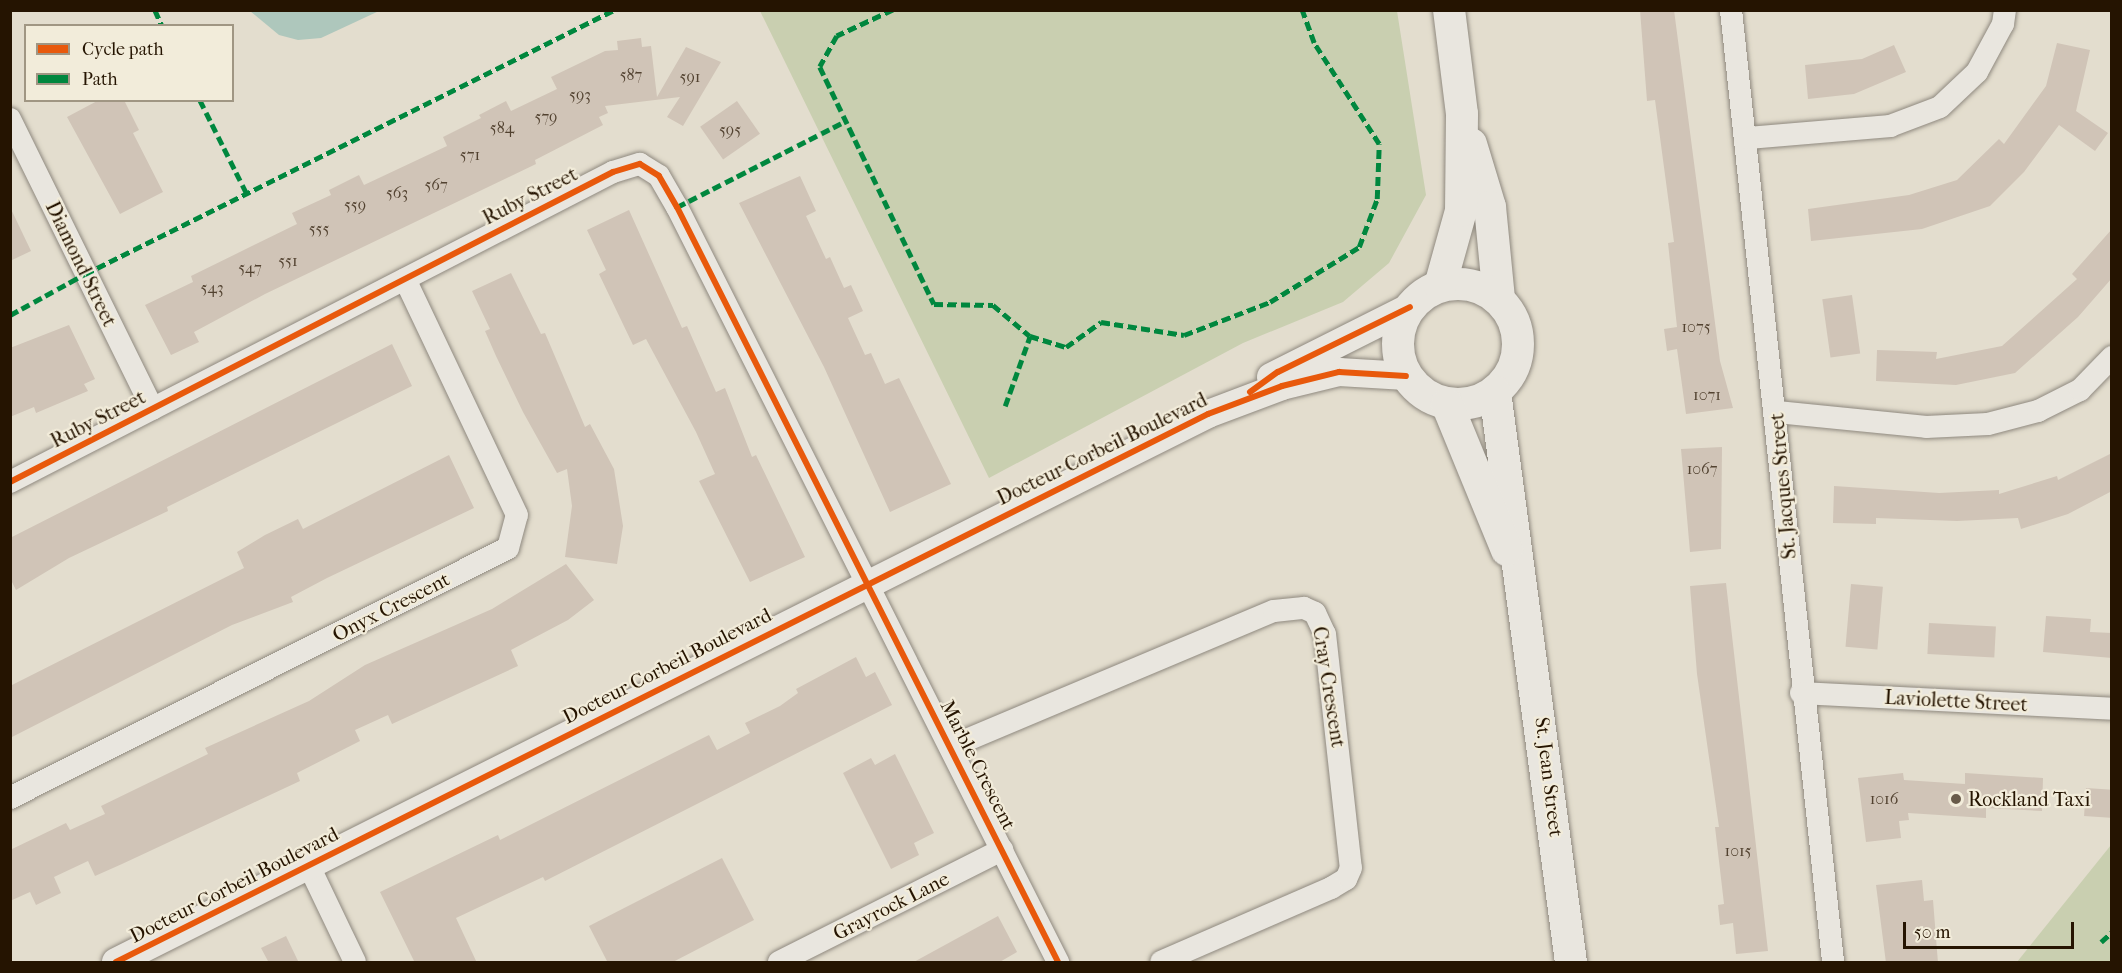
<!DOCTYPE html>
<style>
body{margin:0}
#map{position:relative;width:2122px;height:973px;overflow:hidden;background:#e3ddce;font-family:"IM FELL French Canon",serif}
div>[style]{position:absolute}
.green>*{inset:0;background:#c9cfb0}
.water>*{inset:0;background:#aec7bc}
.building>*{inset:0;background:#d0c4b7;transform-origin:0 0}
.roads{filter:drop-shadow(0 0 2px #8f897f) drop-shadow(0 0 2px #8f897f)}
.minor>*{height:22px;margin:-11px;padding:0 11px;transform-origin:11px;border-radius:11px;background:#e9e6df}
.tertiary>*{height:28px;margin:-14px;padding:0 14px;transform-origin:14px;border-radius:14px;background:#e9e6df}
.secondary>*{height:32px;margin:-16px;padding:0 16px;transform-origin:16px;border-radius:16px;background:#e9e6df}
.secondary>.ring{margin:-16px;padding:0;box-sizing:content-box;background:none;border:32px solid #e9e6df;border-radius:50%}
.quiet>*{height:4.5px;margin-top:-2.25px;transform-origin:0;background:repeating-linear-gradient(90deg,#00873e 0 9px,transparent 0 13.5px)}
.cycleway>*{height:6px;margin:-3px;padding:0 3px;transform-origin:3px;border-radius:3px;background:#e8590c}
.dots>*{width:16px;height:16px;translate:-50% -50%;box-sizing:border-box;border:3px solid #f2ecda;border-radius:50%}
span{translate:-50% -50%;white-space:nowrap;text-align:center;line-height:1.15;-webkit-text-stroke:4.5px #f2ecda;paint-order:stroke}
.number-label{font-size:16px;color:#524230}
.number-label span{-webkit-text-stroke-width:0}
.street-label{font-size:20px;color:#251401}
.poi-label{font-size:20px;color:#251401}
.left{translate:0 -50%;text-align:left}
.frame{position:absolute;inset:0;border:12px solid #251401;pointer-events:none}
.legend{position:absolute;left:24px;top:24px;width:210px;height:78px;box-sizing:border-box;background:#f2ecda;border:2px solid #a09683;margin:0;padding:8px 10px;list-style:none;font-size:18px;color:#251401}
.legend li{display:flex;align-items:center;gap:12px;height:30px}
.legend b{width:30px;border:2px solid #a09683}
.scale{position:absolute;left:1903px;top:922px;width:171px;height:27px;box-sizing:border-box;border:3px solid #251401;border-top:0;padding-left:8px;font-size:18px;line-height:21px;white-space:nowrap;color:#251401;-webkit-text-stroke:4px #f2ecda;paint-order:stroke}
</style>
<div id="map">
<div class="green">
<i style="clip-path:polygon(760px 11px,1397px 11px,1426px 195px,1389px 263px,1343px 302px,1243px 343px,989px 478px)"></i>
<i style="clip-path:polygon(2111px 845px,2111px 962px,2017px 962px)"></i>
</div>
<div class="water">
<i style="clip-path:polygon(250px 11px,379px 11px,321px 38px,298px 40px,279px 35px)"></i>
</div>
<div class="building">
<i style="clip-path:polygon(1640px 10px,1674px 10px,1720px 361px,1733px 408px,1686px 414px,1677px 349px,1667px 351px,1664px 329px,1677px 327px,1668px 243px,1674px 242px,1655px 100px,1647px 101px)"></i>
<i style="clip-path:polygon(641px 38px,642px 47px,651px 46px,657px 97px,686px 47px,721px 62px,683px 126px,667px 117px,680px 97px,605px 106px,608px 113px,599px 117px,603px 125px,535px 160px,536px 164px,265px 294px,194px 332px,199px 342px,171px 355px,145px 305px,193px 282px,191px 276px,297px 224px,292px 213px,331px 195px,329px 190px,359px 175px,364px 185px,447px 146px,443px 137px,481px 118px,479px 115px,506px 101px,511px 111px,557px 89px,551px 77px,605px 51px,618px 50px,617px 41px)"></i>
<i style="clip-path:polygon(2057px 43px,2090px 50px,2076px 111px,2108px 133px,2095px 151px,2059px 125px,2024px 172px,1990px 206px,1922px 229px,1811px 241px,1808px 209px,1909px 195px,1957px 180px,1999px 139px,2004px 144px,2046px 86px)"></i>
<i style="clip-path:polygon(1894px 45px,1906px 72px,1854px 94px,1808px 99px,1805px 65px,1862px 59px)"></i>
<i style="clip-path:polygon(99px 100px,124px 100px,139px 130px,133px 133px,163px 192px,120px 214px,67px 117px)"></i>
<i style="left:737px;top:101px;width:40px;height:45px;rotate:55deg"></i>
<i style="clip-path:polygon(800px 176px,816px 211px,806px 216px,826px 259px,830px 257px,844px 288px,851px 285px,863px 311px,848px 318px,865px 355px,871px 353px,885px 384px,899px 378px,951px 484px,890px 512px,824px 367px,739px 203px)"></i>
<i style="clip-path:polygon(10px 207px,31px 251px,10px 261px)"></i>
<i style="clip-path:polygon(629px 210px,682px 328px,687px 326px,716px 392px,725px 388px,752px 457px,756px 455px,805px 557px,750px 582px,699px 481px,715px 474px,696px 432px,646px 339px,633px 345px,599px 274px,606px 270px,587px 230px)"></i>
<i style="clip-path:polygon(2112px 229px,2112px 278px,2078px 317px,2015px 373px,1956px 385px,1876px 381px,1877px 350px,1937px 352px,1936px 359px,2002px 346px,2077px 279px,2072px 274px)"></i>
<i style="clip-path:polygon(511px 273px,541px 334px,545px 333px,585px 427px,590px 424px,614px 469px,623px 526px,617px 564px,565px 557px,572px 506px,567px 469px,557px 473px,523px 412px,496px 356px,485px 331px,490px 329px,472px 291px)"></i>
<i style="left:1852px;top:295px;width:59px;height:30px;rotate:82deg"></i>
<i style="clip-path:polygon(69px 325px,95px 379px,84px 384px,88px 391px,36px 413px,34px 407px,10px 417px,10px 348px)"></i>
<i style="clip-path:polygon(392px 344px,412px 386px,167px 507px,168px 511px,69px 558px,16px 590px,10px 578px,10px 538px)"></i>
<i style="clip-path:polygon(1722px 447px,1721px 549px,1690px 552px,1681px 449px)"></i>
<i style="clip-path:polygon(2112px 453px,2112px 491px,2068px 514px,2021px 529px,2018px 518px,1957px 521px,1876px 518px,1876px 524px,1833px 523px,1834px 486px,1939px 493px,1999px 490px,1999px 494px,2057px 476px,2058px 480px)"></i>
<i style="clip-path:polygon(449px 455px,474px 508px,327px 578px,291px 597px,293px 602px,232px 625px,10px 738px,10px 686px,244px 568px,237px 552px,265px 535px,298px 519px,303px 529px)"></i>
<i style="clip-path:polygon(566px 564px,594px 600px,568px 620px,511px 650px,518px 666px,392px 724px,388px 715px,355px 730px,360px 741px,297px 773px,300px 781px,122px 864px,95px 876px,88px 861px,54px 877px,61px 893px,36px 905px,30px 892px,10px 901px,10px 850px,66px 823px,70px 830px,105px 814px,101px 806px,208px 754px,205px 748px,309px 701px,365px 665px,492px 609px)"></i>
<i style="clip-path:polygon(1726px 583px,1768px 951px,1736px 954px,1733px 923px,1720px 925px,1718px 905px,1724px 904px,1715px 827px,1719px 827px,1697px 674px,1690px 586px)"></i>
<i style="left:1851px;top:584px;width:32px;height:63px;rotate:5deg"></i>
<i style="clip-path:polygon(2046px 616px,2091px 619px,2090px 632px,2112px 633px,2112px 658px,2043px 652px)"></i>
<i style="left:1929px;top:623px;width:67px;height:31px;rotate:3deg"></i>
<i style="clip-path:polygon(856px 657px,866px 677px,875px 672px,892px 705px,545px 881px,543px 877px,456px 918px,477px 963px,415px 963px,380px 892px,498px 835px,500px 840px,709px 735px,717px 750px,750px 733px,745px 723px,780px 706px,798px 693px,796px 689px)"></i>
<i style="clip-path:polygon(895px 754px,934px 833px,914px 843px,919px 855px,891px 869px,843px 773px,871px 758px,875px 765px)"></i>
<i style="clip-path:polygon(1903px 773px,1904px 780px,1965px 784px,1965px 773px,2043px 778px,2042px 811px,1986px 808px,1986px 818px,1908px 813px,1909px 820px,1899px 821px,1901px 838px,1866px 842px,1858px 778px)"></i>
<i style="left:2086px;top:788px;width:26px;height:28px;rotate:4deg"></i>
<i style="clip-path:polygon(722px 858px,754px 920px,671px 963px,608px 963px,589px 926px)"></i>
<i style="clip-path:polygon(1922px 880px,1924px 901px,1933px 900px,1938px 963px,1886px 963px,1876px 885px)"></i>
<i style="clip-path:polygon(998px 916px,1017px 952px,998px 963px,912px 963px)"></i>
<i style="clip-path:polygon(286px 936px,299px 963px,269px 963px,261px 948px)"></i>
</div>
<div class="roads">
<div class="minor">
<i style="left:1731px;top:10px;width:957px;rotate:83.88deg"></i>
<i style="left:10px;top:119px;width:323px;rotate:63.8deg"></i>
<i style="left:1748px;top:138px;width:143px;rotate:-4.8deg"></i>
<i style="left:1890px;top:126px;width:53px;rotate:-20.8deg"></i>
<i style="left:1940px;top:107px;width:51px;rotate:-43.4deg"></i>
<i style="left:1977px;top:72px;width:55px;rotate:-61.6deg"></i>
<i style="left:2003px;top:24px;width:14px;rotate:-82deg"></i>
<i style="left:1777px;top:412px;width:150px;rotate:5.7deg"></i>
<i style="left:1926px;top:427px;width:62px;rotate:-2.8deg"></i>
<i style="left:1988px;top:424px;width:52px;rotate:-14.6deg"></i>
<i style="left:2038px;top:411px;width:47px;rotate:-26.6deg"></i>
<i style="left:2080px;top:390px;width:46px;rotate:-45.9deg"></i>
<i style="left:10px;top:482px;width:678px;rotate:-27.21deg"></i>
<i style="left:613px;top:172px;width:28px;rotate:-17deg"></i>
<i style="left:640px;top:164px;width:22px;rotate:32deg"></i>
<i style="left:659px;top:176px;width:36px;rotate:60deg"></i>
<i style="left:677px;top:207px;width:846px;rotate:63.22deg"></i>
<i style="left:1801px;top:693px;width:311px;rotate:2.9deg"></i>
<i style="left:950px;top:747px;width:351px;rotate:-22.8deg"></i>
<i style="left:1274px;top:611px;width:30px;rotate:-6deg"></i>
<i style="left:1304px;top:608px;width:12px;rotate:24deg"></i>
<i style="left:1315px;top:613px;width:23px;rotate:65deg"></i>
<i style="left:1325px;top:634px;width:235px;rotate:83.7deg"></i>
<i style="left:1351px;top:868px;width:12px;rotate:114deg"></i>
<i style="left:1346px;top:879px;width:17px;rotate:149deg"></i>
<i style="left:1331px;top:888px;width:185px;rotate:156.5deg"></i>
<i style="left:10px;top:798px;width:557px;rotate:-26.66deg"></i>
<i style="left:508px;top:548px;width:34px;rotate:-75deg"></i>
<i style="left:517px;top:515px;width:261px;rotate:-115.4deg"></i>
<i style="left:309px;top:866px;width:106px;rotate:64.4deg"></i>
<i style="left:779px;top:962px;width:250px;rotate:-26.7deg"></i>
</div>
<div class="tertiary">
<i style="left:1271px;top:377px;width:156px;rotate:-26.7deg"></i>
<i style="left:116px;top:962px;width:1222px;rotate:-26.65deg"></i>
<i style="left:1208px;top:414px;width:79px;rotate:-20.7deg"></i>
<i style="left:1282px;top:386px;width:59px;rotate:-13.8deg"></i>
<i style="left:1339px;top:372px;width:67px;rotate:3.4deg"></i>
</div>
<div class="secondary">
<i style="left:1471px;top:144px;width:66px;rotate:73.2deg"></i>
<i style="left:1490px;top:207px;width:92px;rotate:84.4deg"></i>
<i class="ring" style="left:1398px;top:284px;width:88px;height:88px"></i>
<i style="left:1440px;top:286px;width:78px;rotate:-74.4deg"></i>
<i style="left:1461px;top:211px;width:97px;rotate:-89.4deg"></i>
<i style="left:1462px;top:114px;width:105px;rotate:-97.1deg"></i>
<i style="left:1495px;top:392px;width:575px;rotate:82.41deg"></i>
<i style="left:1447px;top:404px;width:158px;rotate:67.7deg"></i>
</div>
</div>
<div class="quiet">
<i style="left:155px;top:10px;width:17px;rotate:66deg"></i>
<i style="left:893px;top:10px;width:62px;rotate:155.1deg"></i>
<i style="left:837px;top:36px;width:35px;rotate:119deg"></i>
<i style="left:820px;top:67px;width:263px;rotate:64.3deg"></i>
<i style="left:934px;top:304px;width:59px;rotate:1deg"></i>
<i style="left:993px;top:305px;width:48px;rotate:40deg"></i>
<i style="left:1030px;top:336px;width:38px;rotate:17deg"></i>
<i style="left:1066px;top:347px;width:43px;rotate:-35.5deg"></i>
<i style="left:1101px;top:322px;width:84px;rotate:8.9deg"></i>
<i style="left:1184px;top:335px;width:92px;rotate:-21deg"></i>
<i style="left:1270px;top:302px;width:105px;rotate:-31.7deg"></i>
<i style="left:1359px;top:247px;width:51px;rotate:-69.4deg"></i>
<i style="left:1377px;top:199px;width:55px;rotate:-87.9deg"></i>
<i style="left:1379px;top:144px;width:120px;rotate:-122.8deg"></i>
<i style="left:1314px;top:43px;width:35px;rotate:-110deg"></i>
<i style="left:200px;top:100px;width:105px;rotate:63.4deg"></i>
<i style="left:677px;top:207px;width:187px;rotate:-27deg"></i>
<i style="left:10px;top:315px;width:85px;rotate:-28.7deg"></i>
<i style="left:85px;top:274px;width:591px;rotate:-26.52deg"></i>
<i style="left:1005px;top:406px;width:74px;rotate:-70.3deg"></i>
<i style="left:2101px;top:942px;width:15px;rotate:-42deg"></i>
</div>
<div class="cycleway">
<i style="left:1250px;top:392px;width:34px;rotate:-36deg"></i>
<i style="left:1278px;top:372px;width:147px;rotate:-26.2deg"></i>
<i style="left:10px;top:482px;width:678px;rotate:-27.21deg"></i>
<i style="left:613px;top:172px;width:28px;rotate:-17deg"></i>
<i style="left:640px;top:164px;width:22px;rotate:32deg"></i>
<i style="left:659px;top:176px;width:36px;rotate:60deg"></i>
<i style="left:677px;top:207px;width:846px;rotate:63.22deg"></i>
<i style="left:116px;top:962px;width:1222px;rotate:-26.65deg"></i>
<i style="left:1208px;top:414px;width:79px;rotate:-20.7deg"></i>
<i style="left:1282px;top:386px;width:59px;rotate:-13.8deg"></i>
<i style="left:1339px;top:372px;width:67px;rotate:3.4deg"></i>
</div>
<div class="dots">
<i style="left:1956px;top:799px;background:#685a49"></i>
</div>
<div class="number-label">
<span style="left:631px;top:75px">587</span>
<span style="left:690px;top:77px">591</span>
<span style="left:580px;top:95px">593</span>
<span style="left:546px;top:117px">579</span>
<span style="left:502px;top:128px">584</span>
<span style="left:730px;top:130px">595</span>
<span style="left:470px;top:155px">571</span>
<span style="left:436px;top:185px">567</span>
<span style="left:397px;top:193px">563</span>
<span style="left:355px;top:205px">559</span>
<span style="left:319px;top:229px">555</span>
<span style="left:288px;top:261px">551</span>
<span style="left:250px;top:268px">547</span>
<span style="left:212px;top:288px">543</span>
<span style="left:1696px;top:327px">1075</span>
<span style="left:1707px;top:395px">1071</span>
<span style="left:1702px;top:469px">1067</span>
<span style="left:1884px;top:799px">1016</span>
<span style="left:1738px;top:851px">1015</span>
</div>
<div class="street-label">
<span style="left:530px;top:196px;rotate:-27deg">Ruby Street</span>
<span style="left:81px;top:264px;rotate:64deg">Diamond Street</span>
<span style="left:98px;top:419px;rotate:-27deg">Ruby Street</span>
<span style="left:1102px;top:449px;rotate:-26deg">Docteur Corbeil Boulevard</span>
<span style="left:1783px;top:486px;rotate:-95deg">St. Jacques Street</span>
<span style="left:391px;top:607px;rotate:-27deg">Onyx Crescent</span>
<span style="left:667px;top:666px;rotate:-27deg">Docteur Corbeil Boulevard</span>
<span style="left:1329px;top:687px;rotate:81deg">Cray Crescent</span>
<span style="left:1956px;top:701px;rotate:3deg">Laviolette Street</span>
<span style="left:978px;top:765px;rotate:63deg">Marble Crescent</span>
<span style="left:1549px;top:777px;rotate:83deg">St. Jean Street</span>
<span style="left:234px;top:885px;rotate:-27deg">Docteur Corbeil Boulevard</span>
<span style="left:891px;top:906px;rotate:-27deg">Grayrock Lane</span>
</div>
<div class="poi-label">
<span class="left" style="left:1968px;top:799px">Rockland Taxi</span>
</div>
<div class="frame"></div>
<ul class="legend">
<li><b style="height:8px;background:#e8590c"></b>Cycle path</li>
<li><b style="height:8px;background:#00873e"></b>Path</li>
</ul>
<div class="scale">50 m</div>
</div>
